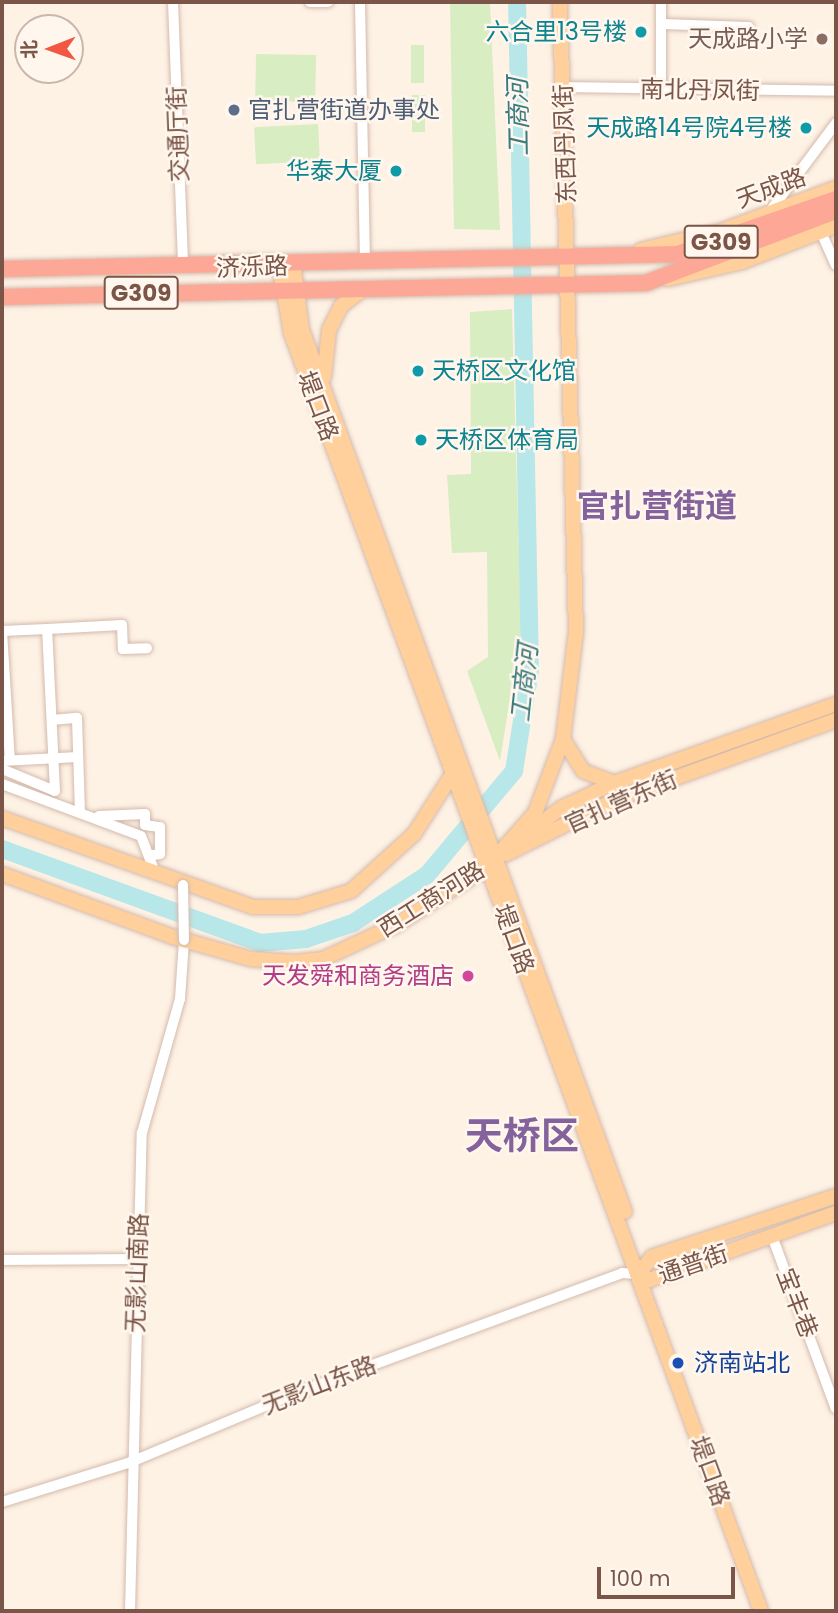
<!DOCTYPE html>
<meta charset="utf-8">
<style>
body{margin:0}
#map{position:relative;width:838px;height:1613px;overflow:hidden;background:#fef2e5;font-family:Poppins,"Noto Sans SC",sans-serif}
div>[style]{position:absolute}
.green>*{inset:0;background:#d8edc2;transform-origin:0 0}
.river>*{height:18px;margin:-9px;padding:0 9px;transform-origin:9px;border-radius:9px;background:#b8e7ea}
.roads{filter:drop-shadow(0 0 2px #d4baac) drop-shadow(0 0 2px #d4baac)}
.minor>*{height:10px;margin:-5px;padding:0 5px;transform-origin:5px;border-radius:5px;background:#fff}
.major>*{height:14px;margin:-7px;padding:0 7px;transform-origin:7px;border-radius:7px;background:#ffd09b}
.highway>*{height:16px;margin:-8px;padding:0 8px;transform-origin:8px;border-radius:8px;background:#fda897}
.bridges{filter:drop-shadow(0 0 2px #d4baac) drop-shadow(0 0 2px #d4baac)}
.minor-bridge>*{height:10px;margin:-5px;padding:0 5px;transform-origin:5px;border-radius:5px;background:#fff}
.dots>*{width:19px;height:19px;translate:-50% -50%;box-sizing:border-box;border:4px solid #fff6ed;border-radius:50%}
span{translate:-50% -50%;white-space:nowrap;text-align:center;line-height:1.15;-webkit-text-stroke:5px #fff6ed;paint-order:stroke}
.shield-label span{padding:2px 5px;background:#fff6ed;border:2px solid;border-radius:5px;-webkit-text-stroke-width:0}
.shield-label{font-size:23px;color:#7a5548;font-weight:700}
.culture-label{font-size:24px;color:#0d838f}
.right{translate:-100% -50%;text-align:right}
.left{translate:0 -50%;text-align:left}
.education-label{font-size:24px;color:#785e54}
.street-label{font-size:24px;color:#7a5548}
.service-label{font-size:24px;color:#4e5e75}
.hotel-label{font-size:24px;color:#b23c85}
.transit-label{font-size:24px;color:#164399}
.water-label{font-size:26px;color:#3a7b80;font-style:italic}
.district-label{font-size:32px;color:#84639d;font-weight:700}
.town-label{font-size:38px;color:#84639d;font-weight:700}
.frame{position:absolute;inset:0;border:4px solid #7a5548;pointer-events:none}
.north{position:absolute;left:14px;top:14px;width:70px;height:70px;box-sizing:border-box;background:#fff6ed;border:2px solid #cab6ab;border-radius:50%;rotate:269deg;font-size:19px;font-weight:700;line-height:28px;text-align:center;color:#7a5548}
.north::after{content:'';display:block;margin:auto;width:24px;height:32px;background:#f25741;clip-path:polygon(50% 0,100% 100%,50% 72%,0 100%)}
.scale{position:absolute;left:597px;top:1567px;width:138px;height:32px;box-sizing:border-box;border:4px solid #7a5548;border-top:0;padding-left:9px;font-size:21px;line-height:24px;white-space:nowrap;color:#7a5548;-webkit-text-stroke:5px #fff6ed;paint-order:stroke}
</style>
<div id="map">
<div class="green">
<i style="clip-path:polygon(450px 2px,490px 2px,500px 230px,454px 229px)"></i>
<i style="left:411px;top:45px;width:13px;height:38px"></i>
<i style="left:256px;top:54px;width:60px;height:47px;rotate:1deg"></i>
<i style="left:412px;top:95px;width:13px;height:37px"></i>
<i style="left:318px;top:124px;width:37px;height:64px;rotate:87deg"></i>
<i style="clip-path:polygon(512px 309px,521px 630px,500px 761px,467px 671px,488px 657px,487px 552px,452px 553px,447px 475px,471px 474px,470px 312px)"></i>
</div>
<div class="river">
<i style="left:2px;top:849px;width:275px;rotate:20deg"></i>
<i style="left:260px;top:943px;width:46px;rotate:-5deg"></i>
<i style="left:306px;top:939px;width:50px;rotate:-18.8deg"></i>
<i style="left:353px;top:923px;width:88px;rotate:-33deg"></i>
<i style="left:427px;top:875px;width:136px;rotate:-50.1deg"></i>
<i style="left:514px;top:771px;width:102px;rotate:-81deg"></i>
<i style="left:530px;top:670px;width:668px;rotate:-91.11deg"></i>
</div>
<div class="roads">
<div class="minor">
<i style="left:173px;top:2px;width:264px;rotate:87.8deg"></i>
<i style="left:310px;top:2px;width:18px"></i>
<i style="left:360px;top:2px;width:260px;rotate:88.9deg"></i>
<i style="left:661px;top:24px;width:88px;rotate:2deg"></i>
<i style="left:564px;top:87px;width:272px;rotate:0.8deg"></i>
<i style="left:661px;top:90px;width:88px;rotate:-90deg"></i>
<i style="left:771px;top:210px;width:109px;rotate:-53.2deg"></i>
<i style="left:821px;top:232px;width:36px;rotate:66deg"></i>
<i style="left:2px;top:631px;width:129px;rotate:86.5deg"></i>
<i style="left:2px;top:631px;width:45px;rotate:-2.5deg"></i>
<i style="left:52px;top:720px;width:25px;rotate:-5deg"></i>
<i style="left:77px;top:718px;width:94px;rotate:88.2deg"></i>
<i style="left:2px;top:761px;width:76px;rotate:-3deg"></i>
<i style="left:2px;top:769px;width:57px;rotate:22.5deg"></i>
<i style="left:55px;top:791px;width:162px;rotate:-92.8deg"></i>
<i style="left:47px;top:629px;width:75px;rotate:-3.1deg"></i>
<i style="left:122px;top:625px;width:24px;rotate:88deg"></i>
<i style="left:123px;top:649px;width:24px;rotate:-2deg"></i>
<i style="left:2px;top:784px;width:148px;rotate:20.5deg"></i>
<i style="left:141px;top:836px;width:40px;rotate:69deg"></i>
<i style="left:99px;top:816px;width:46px;rotate:-2.5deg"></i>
<i style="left:145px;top:814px;width:11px;rotate:90deg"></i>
<i style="left:145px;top:825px;width:15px;rotate:8deg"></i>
<i style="left:160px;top:827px;width:27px;rotate:90deg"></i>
<i style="left:160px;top:854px;width:7px;rotate:172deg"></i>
<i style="left:772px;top:1236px;width:184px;rotate:69.7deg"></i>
<i style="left:2px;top:1260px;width:135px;rotate:-0.4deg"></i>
<i style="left:2px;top:1502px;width:135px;rotate:-17.2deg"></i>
<i style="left:131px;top:1462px;width:173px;rotate:-22.7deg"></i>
<i style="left:291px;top:1395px;width:353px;rotate:-20.2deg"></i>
<i style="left:622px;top:1273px;width:16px;rotate:4deg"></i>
<i style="left:130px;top:1611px;width:478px;rotate:-88.6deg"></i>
<i style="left:142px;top:1133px;width:139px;rotate:-74.2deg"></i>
<i style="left:180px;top:999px;width:59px;rotate:-86.1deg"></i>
</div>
<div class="major">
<i style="left:641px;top:250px;width:82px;rotate:-13.4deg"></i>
<i style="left:721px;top:231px;width:123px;rotate:-20.5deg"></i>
<i style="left:279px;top:263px;width:71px;rotate:80.3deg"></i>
<i style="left:291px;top:333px;width:1362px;rotate:69.81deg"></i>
<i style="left:293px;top:263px;width:68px;rotate:82.3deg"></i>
<i style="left:302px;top:330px;width:939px;rotate:69.89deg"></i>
<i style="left:668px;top:279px;width:76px;rotate:-12.9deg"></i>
<i style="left:742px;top:262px;width:101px;rotate:-21deg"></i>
<i style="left:324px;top:377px;width:47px;rotate:-83.9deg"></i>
<i style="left:329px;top:330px;width:27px;rotate:-63deg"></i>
<i style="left:341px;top:306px;width:30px;rotate:-37deg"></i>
<i style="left:563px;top:739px;width:38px;rotate:58deg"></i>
<i style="left:583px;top:771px;width:33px;rotate:21deg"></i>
<i style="left:2px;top:818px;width:266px;rotate:19.5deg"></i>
<i style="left:253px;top:907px;width:45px"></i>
<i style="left:298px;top:907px;width:55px;rotate:-16.8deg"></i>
<i style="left:351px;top:891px;width:85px;rotate:-42.1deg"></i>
<i style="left:414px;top:834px;width:80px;rotate:-57.3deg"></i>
<i style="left:520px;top:839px;width:51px;rotate:-37.1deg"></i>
<i style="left:561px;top:808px;width:59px;rotate:-25.3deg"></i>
<i style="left:614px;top:783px;width:236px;rotate:-19.6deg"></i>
<i style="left:506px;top:854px;width:124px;rotate:-26.4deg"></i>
<i style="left:617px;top:799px;width:233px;rotate:-19.8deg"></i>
<i style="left:2px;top:874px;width:182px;rotate:20.2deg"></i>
<i style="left:173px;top:937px;width:81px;rotate:15.8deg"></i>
<i style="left:251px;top:959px;width:44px;rotate:3.9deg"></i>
<i style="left:295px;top:962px;width:28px;rotate:-6deg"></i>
<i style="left:323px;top:959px;width:81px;rotate:-25deg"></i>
<i style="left:396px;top:925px;width:108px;rotate:-32.5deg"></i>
<i style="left:487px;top:867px;width:72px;rotate:-48.4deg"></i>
<i style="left:535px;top:813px;width:79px;rotate:-69.3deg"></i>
<i style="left:563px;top:739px;width:108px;rotate:-83.1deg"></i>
<i style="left:576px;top:632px;width:630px;rotate:-91.45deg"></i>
<i style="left:836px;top:1196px;width:194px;rotate:161.7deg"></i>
<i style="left:652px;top:1257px;width:22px;rotate:129deg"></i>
<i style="left:638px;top:1274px;width:13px;rotate:29deg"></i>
<i style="left:649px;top:1280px;width:199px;rotate:-19.7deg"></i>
</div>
<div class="highway">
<i style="left:2px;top:269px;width:675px;rotate:-1.27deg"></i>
<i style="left:677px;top:254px;width:168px;rotate:-19.1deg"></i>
<i style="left:2px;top:297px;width:644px;rotate:-1.25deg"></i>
<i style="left:646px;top:283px;width:203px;rotate:-20.8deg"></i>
</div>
</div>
<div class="bridges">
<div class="minor-bridge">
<i style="left:183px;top:885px;width:55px;rotate:89deg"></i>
</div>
</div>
<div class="dots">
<i style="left:641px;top:32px;background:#0f9aa8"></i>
<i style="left:822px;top:39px;background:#8d6e63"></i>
<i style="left:234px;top:110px;background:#5c6f8a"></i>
<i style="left:806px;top:128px;background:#0f9aa8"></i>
<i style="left:396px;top:171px;background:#0f9aa8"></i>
<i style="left:418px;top:371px;background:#0f9aa8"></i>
<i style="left:421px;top:440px;background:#0f9aa8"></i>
<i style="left:468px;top:976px;background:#d1479c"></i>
<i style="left:678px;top:1363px;background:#1a4fb4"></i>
</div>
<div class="shield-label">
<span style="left:721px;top:242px">G309</span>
<span style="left:141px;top:293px">G309</span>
</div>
<div class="culture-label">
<span class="right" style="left:627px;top:32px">六合里13号楼</span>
<span class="right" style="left:792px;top:128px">天成路14号院4号楼</span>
<span class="right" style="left:382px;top:171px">华泰大厦</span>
<span class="left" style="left:432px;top:371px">天桥区文化馆</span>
<span class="left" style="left:435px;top:440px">天桥区体育局</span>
</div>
<div class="education-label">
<span class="right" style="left:808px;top:39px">天成路小学</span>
</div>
<div class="street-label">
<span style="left:700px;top:90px;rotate:1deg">南北丹凤街</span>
<span style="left:178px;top:134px;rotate:-92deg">交通厅街</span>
<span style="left:565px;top:144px;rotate:-92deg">东西丹凤街</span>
<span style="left:771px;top:188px;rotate:-20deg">天成路</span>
<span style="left:252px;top:267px;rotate:-2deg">济泺路</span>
<span style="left:318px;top:406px;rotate:69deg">堤口路</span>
<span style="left:621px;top:802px;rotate:-24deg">官扎营东街</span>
<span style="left:431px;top:899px;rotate:-32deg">西工商河路</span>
<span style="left:514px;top:939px;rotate:70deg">堤口路</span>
<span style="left:693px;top:1264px;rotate:-19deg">通普街</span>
<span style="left:137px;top:1273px;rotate:-88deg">无影山南路</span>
<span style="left:797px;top:1303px;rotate:69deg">宝丰巷</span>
<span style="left:319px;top:1385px;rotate:-21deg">无影山东路</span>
<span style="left:710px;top:1471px;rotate:70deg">堤口路</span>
</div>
<div class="service-label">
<span class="left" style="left:248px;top:110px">官扎营街道办事处</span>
</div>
<div class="hotel-label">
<span class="right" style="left:454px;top:976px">天发舜和商务酒店</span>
</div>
<div class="transit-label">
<span class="left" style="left:694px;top:1363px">济南站北</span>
</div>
<div class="water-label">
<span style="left:519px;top:117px;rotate:-91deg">工商河</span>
<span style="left:525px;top:683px;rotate:-84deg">工商河</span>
</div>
<div class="district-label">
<span style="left:657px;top:506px">官扎营街道</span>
</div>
<div class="town-label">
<span style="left:522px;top:1136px">天桥区</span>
</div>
<div class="frame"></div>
<div class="north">北</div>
<div class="scale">100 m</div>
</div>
